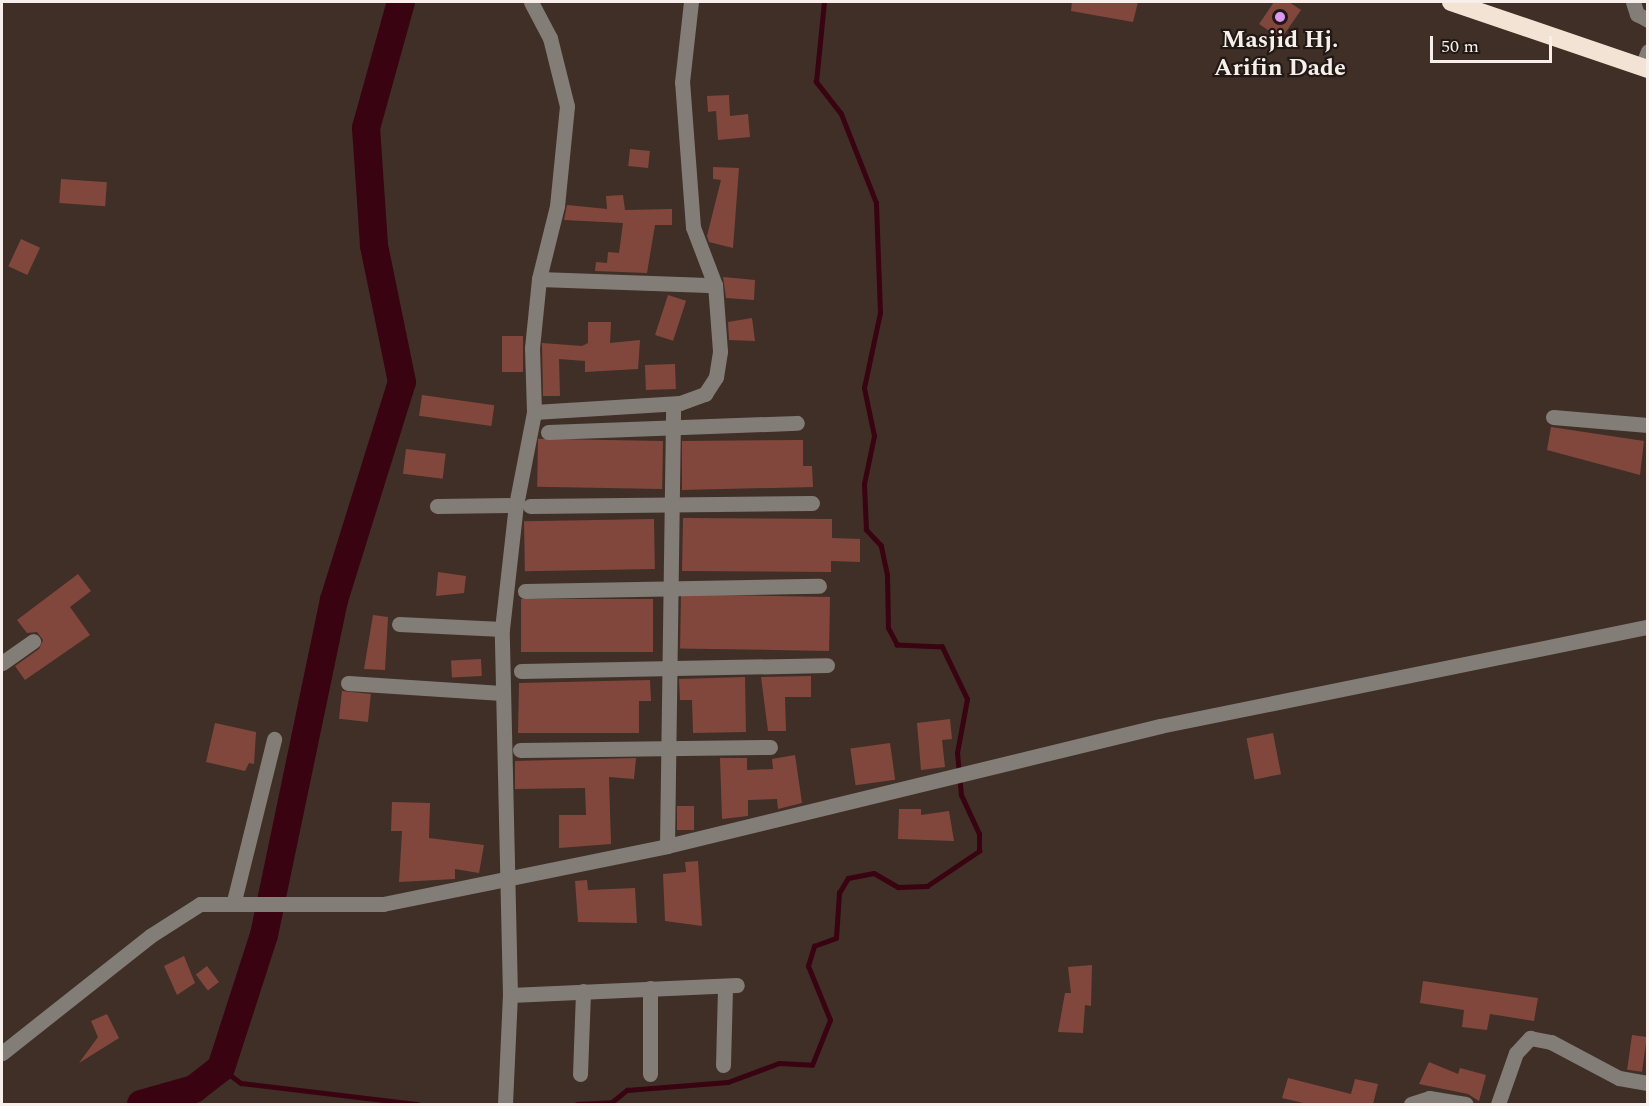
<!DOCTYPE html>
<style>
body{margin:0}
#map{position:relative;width:1649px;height:1106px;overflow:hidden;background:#3f2f27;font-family:Spectral,serif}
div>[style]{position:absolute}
.stream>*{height:4.5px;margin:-2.25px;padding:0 2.25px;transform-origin:2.25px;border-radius:2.25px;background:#390311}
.river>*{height:28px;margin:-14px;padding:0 14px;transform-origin:14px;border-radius:14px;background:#390311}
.building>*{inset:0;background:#82473c;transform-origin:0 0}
.minor>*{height:15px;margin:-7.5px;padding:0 7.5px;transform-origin:7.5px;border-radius:7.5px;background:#837d77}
.highway>*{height:18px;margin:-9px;padding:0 9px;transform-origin:9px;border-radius:9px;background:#f2e3d4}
.dots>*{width:16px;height:16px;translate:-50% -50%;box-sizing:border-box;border:3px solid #201915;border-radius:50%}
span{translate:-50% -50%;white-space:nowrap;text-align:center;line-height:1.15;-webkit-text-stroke:4.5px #201915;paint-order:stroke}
.poi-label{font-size:24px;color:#f9efea;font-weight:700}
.frame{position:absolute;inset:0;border:3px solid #f9efea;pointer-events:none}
.scale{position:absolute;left:1430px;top:36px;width:122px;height:27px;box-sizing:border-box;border:3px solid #f9efea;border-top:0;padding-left:8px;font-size:18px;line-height:21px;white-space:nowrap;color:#f9efea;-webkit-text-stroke:4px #201915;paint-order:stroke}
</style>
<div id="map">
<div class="stream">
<i style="left:221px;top:1068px;width:25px;rotate:37deg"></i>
<i style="left:241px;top:1083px;width:178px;rotate:6.8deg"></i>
<i style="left:577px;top:1104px;width:35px;rotate:-3deg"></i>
<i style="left:612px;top:1102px;width:19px;rotate:-39deg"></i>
<i style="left:627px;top:1090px;width:101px;rotate:-4.5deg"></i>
<i style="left:728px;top:1082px;width:54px;rotate:-20.4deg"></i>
<i style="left:779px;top:1063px;width:33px;rotate:3deg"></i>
<i style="left:812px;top:1065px;width:48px;rotate:-68.2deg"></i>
<i style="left:830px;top:1020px;width:58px;rotate:-112.2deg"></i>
<i style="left:808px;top:966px;width:21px;rotate:-73deg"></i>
<i style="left:814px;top:946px;width:23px;rotate:-20deg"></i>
<i style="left:836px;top:938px;width:45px;rotate:-86.2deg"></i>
<i style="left:839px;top:893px;width:17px;rotate:-59deg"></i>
<i style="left:848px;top:878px;width:26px;rotate:-11deg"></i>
<i style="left:874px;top:873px;width:28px;rotate:30deg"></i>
<i style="left:898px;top:887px;width:29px;rotate:-2deg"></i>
<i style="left:927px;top:886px;width:63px;rotate:-33.9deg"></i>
<i style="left:979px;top:851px;width:17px;rotate:-90deg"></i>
<i style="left:979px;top:834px;width:43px;rotate:-114.8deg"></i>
<i style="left:961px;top:795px;width:42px;rotate:-95.4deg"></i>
<i style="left:957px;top:753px;width:55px;rotate:-79.5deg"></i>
<i style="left:967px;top:699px;width:58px;rotate:-115.7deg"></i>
<i style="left:942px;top:647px;width:45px;rotate:-177.5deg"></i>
<i style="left:897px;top:645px;width:19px;rotate:-118deg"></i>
<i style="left:888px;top:628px;width:53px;rotate:-91.1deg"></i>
<i style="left:887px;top:575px;width:30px;rotate:-102deg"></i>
<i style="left:881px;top:546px;width:22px;rotate:-133deg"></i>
<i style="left:866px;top:530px;width:46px;rotate:-92.5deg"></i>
<i style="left:864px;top:484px;width:49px;rotate:-78.2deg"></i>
<i style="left:874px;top:436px;width:49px;rotate:-101.8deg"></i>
<i style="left:864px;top:388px;width:77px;rotate:-78deg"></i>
<i style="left:880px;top:313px;width:110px;rotate:-92.1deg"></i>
<i style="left:876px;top:203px;width:96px;rotate:-111.5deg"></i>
<i style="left:841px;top:114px;width:41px;rotate:-128deg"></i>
<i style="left:816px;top:82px;width:80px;rotate:-84.3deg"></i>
</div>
<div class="river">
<i style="left:141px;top:1104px;width:55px;rotate:-15.8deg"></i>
<i style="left:194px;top:1089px;width:34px;rotate:-38deg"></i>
<i style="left:221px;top:1068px;width:140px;rotate:-72.1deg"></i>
<i style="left:264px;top:935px;width:342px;rotate:-78.2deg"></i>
<i style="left:334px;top:600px;width:228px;rotate:-72.7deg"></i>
<i style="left:402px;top:382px;width:140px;rotate:-101.6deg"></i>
<i style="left:374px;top:245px;width:117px;rotate:-93.9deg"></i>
<i style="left:366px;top:128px;width:131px;rotate:-74.5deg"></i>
</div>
<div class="building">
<i style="clip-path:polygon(1072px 2px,1138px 2px,1133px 22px,1071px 11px)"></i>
<i style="clip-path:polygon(1274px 2px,1289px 2px,1301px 10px,1281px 39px,1259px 24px)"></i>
<i style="clip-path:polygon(729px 95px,730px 116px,748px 114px,750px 137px,718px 140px,716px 111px,708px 112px,707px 96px)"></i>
<i style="left:630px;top:149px;width:20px;height:17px;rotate:6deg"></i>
<i style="clip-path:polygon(713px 167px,739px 168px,733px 248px,709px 242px,707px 236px,721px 180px,713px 179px)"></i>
<i style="left:61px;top:179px;width:46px;height:24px;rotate:4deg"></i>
<i style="clip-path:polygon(623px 195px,625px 210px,672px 209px,672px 225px,655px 225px,647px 273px,595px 271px,596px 262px,607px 263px,608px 252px,619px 253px,623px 223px,564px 220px,567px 205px,607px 209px,606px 196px)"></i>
<i style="left:21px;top:239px;width:21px;height:30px;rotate:25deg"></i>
<i style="clip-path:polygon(723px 277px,755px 280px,754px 300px,726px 298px)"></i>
<i style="left:668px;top:295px;width:19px;height:42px;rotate:18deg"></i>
<i style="clip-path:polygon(752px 318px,755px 341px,729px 340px,728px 322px)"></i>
<i style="clip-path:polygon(588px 322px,611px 322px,610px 343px,640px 340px,638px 369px,585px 372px,585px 361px,559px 359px,560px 396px,543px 396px,542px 343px,582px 346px,588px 343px)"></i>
<i style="left:502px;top:336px;width:21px;height:36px"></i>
<i style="left:675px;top:364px;width:25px;height:30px;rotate:88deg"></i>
<i style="left:422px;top:395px;width:73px;height:21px;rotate:8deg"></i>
<i style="clip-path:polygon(1551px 427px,1644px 441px,1640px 475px,1547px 450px)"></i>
<i style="clip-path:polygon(803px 440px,803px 466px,812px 466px,813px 487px,682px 490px,682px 441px)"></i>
<i style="left:663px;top:441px;width:48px;height:125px;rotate:91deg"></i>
<i style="left:406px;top:449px;width:40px;height:25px;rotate:7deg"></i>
<i style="clip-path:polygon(683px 518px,832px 519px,832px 538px,860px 539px,860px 562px,831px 561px,831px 572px,682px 571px)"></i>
<i style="left:654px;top:519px;width:50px;height:130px;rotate:89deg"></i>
<i style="clip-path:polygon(438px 572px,466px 576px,464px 593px,436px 596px)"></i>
<i style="clip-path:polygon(78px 574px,91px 591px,70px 607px,90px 635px,25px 680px,15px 666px,39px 649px,43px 640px,37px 632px,27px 633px,17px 620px)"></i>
<i style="left:830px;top:597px;width:54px;height:149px;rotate:91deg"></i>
<i style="left:653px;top:599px;width:53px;height:132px;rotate:90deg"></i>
<i style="clip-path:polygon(373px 615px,388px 617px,385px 670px,364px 669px)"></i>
<i style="left:481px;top:659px;width:17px;height:30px;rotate:87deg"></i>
<i style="clip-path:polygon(811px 676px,811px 697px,785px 697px,786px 731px,768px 731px,761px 677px)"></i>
<i style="clip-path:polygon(745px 677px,746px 732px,693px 733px,692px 700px,680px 700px,679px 679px)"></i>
<i style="clip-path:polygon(650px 680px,651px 701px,639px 701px,639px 733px,518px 733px,519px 683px)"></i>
<i style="left:342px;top:691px;width:29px;height:28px;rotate:6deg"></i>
<i style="clip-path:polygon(950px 719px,952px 739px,942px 740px,945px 767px,921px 770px,917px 723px)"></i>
<i style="clip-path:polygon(215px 723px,256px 732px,254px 764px,249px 763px,245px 771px,206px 762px)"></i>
<i style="left:1273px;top:733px;width:42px;height:27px;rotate:79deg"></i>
<i style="left:890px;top:743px;width:37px;height:40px;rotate:82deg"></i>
<i style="clip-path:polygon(795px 755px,802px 803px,778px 809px,777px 799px,748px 800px,748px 816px,722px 819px,720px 758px,747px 758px,747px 770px,773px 769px,772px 759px)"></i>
<i style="clip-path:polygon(636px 758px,634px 779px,609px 777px,611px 844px,559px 848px,559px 815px,586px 815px,585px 788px,515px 789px,515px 761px)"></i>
<i style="clip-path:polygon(392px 802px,430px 803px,429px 838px,484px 845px,479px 873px,455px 869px,455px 879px,399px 882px,402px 831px,391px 831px)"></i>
<i style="left:677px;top:806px;width:17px;height:24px"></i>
<i style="clip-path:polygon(899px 809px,921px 809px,921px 815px,949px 811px,954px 841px,898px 839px)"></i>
<i style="clip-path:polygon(698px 861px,702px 926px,665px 921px,663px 874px,686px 872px,685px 862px)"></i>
<i style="clip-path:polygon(587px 880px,588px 890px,635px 888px,637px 923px,578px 922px,575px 881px)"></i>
<i style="clip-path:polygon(184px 956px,195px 983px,177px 995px,164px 966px)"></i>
<i style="clip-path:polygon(1092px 965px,1091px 1006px,1085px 1005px,1083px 1033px,1058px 1032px,1065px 993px,1071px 993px,1068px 967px)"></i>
<i style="left:207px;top:966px;width:20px;height:14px;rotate:53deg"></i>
<i style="clip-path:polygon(1423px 981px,1538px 998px,1534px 1021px,1490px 1014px,1487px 1030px,1462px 1027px,1464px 1010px,1420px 1003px)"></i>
<i style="clip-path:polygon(107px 1014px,119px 1038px,79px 1063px,98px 1037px,91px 1021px)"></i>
<i style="left:1632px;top:1035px;width:15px;height:35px;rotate:8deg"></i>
<i style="clip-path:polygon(1429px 1062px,1458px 1074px,1460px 1068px,1486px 1075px,1479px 1101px,1468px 1094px,1419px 1084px)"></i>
<i style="clip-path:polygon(1288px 1078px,1351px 1094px,1355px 1079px,1378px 1084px,1373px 1104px,1308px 1104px,1282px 1098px)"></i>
</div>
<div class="minor">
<i style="left:531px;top:2px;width:41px;rotate:62.2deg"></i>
<i style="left:550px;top:38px;width:70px;rotate:76deg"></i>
<i style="left:567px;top:106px;width:100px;rotate:95.7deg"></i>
<i style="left:557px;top:206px;width:75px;rotate:103.9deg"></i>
<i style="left:1633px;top:2px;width:13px;rotate:72deg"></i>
<i style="left:1637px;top:14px;width:13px;rotate:29deg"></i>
<i style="left:1642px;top:66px;width:16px;rotate:-68deg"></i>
<i style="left:534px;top:412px;width:64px;rotate:-91.8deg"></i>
<i style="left:532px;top:348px;width:69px;rotate:-84.2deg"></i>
<i style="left:539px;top:279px;width:176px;rotate:2deg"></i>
<i style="left:1553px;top:417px;width:95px;rotate:4.8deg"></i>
<i style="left:548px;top:432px;width:249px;rotate:-2.1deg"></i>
<i style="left:437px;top:506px;width:79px;rotate:-0.7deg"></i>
<i style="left:530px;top:506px;width:282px;rotate:-0.6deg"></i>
<i style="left:525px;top:591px;width:294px;rotate:-1deg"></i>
<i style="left:399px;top:624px;width:103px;rotate:2.8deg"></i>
<i style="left:2px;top:663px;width:38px;rotate:-35deg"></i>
<i style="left:521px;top:671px;width:306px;rotate:-1.1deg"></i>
<i style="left:348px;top:683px;width:154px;rotate:3.7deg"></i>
<i style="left:520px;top:750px;width:250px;rotate:-0.7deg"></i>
<i style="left:667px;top:846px;width:442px;rotate:-89.2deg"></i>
<i style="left:234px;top:901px;width:167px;rotate:-76.1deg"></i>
<i style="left:510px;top:995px;width:227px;rotate:-2.5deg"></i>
<i style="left:2px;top:1053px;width:189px;rotate:-38.3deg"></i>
<i style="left:150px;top:936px;width:59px;rotate:-32.6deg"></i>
<i style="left:200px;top:904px;width:183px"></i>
<i style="left:383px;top:904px;width:290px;rotate:-11.5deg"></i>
<i style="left:667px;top:846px;width:507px;rotate:-13.68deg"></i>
<i style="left:1160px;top:726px;width:498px;rotate:-11.5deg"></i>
<i style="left:723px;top:1065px;width:79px;rotate:-88.5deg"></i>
<i style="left:580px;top:1074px;width:83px;rotate:-87.9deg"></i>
<i style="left:650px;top:1074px;width:86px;rotate:-90deg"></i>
<i style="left:505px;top:1104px;width:109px;rotate:-87.4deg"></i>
<i style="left:510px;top:995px;width:366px;rotate:-91.3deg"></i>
<i style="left:502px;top:629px;width:125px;rotate:-83.6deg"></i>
<i style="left:516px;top:505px;width:95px;rotate:-79deg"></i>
<i style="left:534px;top:412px;width:146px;rotate:-3.5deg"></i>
<i style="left:680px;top:403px;width:27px;rotate:-20deg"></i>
<i style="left:705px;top:394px;width:20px;rotate:-57deg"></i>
<i style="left:716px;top:377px;width:26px;rotate:-81deg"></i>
<i style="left:720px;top:351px;width:66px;rotate:-94.3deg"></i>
<i style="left:715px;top:285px;width:62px;rotate:-110.8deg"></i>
<i style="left:693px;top:227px;width:145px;rotate:-94.3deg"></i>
<i style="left:682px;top:82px;width:81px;rotate:-83.6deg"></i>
<i style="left:1411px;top:1104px;width:19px;rotate:-18deg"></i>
<i style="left:1429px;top:1098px;width:37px;rotate:9deg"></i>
<i style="left:1498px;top:1104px;width:54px;rotate:-70.6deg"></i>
<i style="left:1516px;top:1053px;width:21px;rotate:-47deg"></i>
<i style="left:1530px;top:1038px;width:21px;rotate:11deg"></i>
<i style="left:1551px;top:1042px;width:77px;rotate:27.9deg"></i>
<i style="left:1619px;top:1078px;width:29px;rotate:10deg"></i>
</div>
<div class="highway">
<i style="left:1451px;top:2px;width:208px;rotate:18.8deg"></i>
</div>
<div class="dots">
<i style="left:1280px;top:17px;background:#db99f5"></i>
</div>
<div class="poi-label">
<span style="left:1280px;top:55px">Masjid Hj.<br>Arifin Dade</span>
</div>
<div class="frame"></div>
<div class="scale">50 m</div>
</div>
